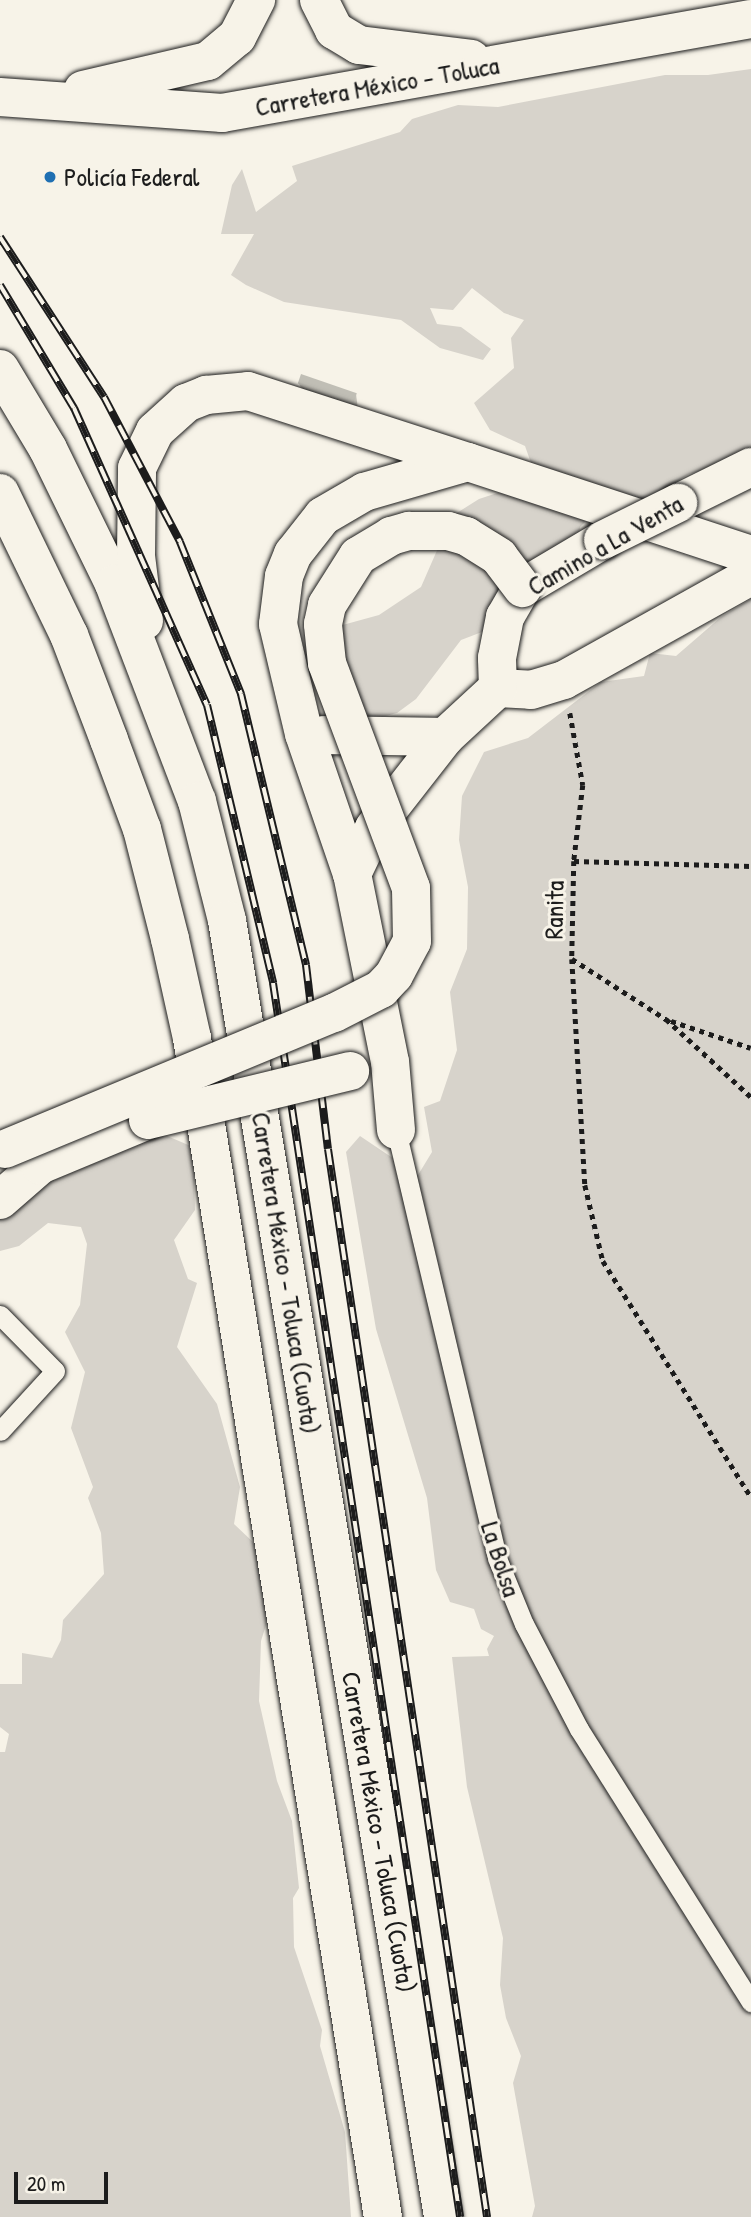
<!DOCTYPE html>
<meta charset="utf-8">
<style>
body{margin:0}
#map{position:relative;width:751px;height:2217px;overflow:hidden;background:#f7f3e8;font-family:"Patrick Hand",sans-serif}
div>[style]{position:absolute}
.green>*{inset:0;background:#d7d3cb}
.shadow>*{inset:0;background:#0003}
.building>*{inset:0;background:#c0beb5;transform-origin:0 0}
.path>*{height:4.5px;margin-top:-2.25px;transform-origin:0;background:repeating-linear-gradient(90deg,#1c1c1c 0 5px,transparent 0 10px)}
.roads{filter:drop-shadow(0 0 2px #1c1c1c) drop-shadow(0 0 2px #1c1c1c)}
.lane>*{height:19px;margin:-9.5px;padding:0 9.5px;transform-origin:9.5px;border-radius:9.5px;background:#f7f3e8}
.secondary>*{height:38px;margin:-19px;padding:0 19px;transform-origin:19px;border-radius:19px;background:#f7f3e8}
.primary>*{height:38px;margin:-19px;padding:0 19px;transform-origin:19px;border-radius:19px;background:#f7f3e8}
.highway>*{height:38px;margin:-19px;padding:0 19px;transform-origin:19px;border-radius:19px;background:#f7f3e8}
.rail>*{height:8px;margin-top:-4px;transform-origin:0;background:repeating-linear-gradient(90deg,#f7f3e8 0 16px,#1c1c1c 0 32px);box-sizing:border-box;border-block:2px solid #1c1c1c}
.bridges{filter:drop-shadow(0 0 2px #1c1c1c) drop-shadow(0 0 2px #1c1c1c)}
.secondary-bridge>*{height:38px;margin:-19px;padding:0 19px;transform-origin:19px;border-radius:19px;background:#f7f3e8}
.dots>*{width:19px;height:19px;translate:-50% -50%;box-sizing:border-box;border:4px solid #f7f3e8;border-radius:50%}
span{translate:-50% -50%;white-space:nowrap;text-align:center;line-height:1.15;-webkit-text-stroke:6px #f7f3e8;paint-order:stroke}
.street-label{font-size:26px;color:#1c1c1c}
.poi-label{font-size:26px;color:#1c1c1c}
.left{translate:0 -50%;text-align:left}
.scale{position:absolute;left:14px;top:2172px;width:94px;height:32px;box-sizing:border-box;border:4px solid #1c1c1c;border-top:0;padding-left:9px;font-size:21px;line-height:24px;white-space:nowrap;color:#1c1c1c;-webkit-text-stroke:5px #f7f3e8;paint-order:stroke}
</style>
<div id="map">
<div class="green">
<i style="clip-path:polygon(751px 69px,751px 457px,689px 474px,652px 496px,595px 512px,580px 527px,575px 565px,548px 573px,499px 642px,482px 632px,461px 640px,416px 699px,397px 713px,371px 720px,352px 689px,339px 626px,379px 615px,421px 587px,452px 516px,479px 499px,537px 480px,525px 446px,490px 430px,474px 403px,514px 368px,511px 338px,524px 320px,504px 313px,472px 288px,453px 310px,430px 308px,437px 324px,461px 327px,491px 349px,483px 360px,440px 348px,401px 320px,284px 302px,246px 285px,231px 275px,254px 234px,221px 234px,232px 185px,242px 169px,256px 212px,297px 181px,292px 166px,400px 132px,412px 119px,458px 105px,498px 107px,665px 75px,708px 75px)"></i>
<i style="clip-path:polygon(751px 599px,751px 2217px,532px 2217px,535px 2206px,513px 2083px,521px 2056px,506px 2018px,500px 1985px,503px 1938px,467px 1787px,452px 1657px,489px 1656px,487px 1649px,494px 1636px,481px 1629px,474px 1609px,450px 1602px,436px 1570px,427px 1498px,376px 1329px,346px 1152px,360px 1136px,418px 1175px,432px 1152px,424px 1107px,440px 1101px,457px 1050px,450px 992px,467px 949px,468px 887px,459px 840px,462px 796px,484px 752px,528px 738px,601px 682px,644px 676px,650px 653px,676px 656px,721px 617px)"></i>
<i style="clip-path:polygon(139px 1124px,193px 1147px,195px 1210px,174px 1240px,188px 1279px,197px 1283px,177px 1347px,217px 1404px,240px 1487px,234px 1524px,253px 1542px,272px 1606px,261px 1641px,259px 1701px,277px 1781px,292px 1821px,299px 1888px,293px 1898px,294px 1947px,322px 2030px,320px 2046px,345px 2132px,351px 2217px,0 2217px,0 1752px,5px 1752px,9px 1734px,0 1727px,0 1684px,22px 1684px,22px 1653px,52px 1658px,61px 1640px,63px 1620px,104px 1574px,101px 1533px,88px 1498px,93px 1487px,71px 1428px,85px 1372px,65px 1332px,80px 1305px,87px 1244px,81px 1227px,48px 1223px,19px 1246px,0 1251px,0 1206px)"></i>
</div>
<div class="shadow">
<i style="clip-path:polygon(299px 384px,356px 394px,358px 410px,304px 392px)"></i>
</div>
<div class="building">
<i style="left:301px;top:374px;width:59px;height:10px;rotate:19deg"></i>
</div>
<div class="path">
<i style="left:570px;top:713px;width:73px;rotate:79.8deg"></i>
<i style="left:583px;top:785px;width:77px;rotate:96.8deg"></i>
<i style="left:574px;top:861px;width:98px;rotate:91.2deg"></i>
<i style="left:572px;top:959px;width:112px;rotate:32.6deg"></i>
<i style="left:666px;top:1019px;width:115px;rotate:42.5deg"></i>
<i style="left:574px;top:861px;width:177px;rotate:1.6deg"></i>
<i style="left:572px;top:959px;width:226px;rotate:86.7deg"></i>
<i style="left:585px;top:1185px;width:78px;rotate:76.7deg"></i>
<i style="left:603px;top:1261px;width:279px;rotate:57.9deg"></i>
<i style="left:671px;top:1021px;width:84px;rotate:18.6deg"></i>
</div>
<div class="roads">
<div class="lane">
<i style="left:396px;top:1130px;width:440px;rotate:76.7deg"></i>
<i style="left:497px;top:1558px;width:71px;rotate:67.8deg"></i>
<i style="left:524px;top:1624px;width:119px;rotate:62.4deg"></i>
<i style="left:579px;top:1729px;width:323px;rotate:57.8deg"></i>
<i style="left:0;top:1315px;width:78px;rotate:45.5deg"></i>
<i style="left:55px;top:1371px;width:81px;rotate:132.5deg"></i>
</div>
<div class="secondary">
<i style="left:678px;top:503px;width:81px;rotate:-26.3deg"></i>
<i style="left:498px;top:688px;width:33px;rotate:3deg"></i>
<i style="left:531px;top:690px;width:34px;rotate:-17deg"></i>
<i style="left:564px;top:680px;width:214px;rotate:-29.1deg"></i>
<i style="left:324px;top:735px;width:121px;rotate:0.9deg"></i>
<i style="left:352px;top:874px;width:148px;rotate:-108.9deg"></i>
<i style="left:304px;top:734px;width:113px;rotate:-103.3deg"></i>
<i style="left:278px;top:624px;width:48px;rotate:-82.9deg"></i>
<i style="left:284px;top:576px;width:24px;rotate:-68deg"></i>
<i style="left:293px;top:554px;width:48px;rotate:-51.7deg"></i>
<i style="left:323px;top:516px;width:48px;rotate:-30.3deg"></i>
<i style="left:364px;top:492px;width:108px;rotate:-16.1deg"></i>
<i style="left:468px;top:462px;width:298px;rotate:18.2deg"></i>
<i style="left:396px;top:1130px;width:68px;rotate:-95deg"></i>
<i style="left:390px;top:1062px;width:192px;rotate:-101.4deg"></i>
<i style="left:352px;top:874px;width:51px;rotate:-64.4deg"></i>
<i style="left:374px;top:828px;width:115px;rotate:-52deg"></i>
<i style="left:445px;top:737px;width:72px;rotate:-42.8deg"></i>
<i style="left:498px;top:688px;width:30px;rotate:-92deg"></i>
<i style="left:497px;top:658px;width:42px;rotate:-79deg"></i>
<i style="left:505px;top:617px;width:34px;rotate:-60deg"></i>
<i style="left:522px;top:588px;width:94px;rotate:-30.7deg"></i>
<i style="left:0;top:1200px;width:53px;rotate:-41.2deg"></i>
<i style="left:40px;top:1165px;width:117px;rotate:-22.6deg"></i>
</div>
<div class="primary">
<i style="left:319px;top:0;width:34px;rotate:63deg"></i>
<i style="left:334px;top:30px;width:29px;rotate:31deg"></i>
<i style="left:359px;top:45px;width:113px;rotate:7.1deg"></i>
<i style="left:83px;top:90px;width:128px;rotate:-13.1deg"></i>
<i style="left:208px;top:61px;width:38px;rotate:-40deg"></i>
<i style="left:237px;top:37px;width:42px;rotate:-62.8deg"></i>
<i style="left:0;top:97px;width:223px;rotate:4.1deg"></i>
<i style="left:222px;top:113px;width:537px;rotate:-10.08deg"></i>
</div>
<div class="highway">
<i style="left:0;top:369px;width:93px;rotate:59deg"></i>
<i style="left:48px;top:449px;width:150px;rotate:63.9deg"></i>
<i style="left:114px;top:584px;width:232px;rotate:69.1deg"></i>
<i style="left:197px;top:801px;width:123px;rotate:75.9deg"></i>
<i style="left:227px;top:920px;width:1315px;rotate:80.54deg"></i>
<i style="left:0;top:493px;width:158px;rotate:64.1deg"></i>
<i style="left:69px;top:635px;width:112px;rotate:69.1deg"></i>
<i style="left:109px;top:740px;width:95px;rotate:69.7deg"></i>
<i style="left:142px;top:829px;width:114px;rotate:75.7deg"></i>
<i style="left:170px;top:939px;width:101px;rotate:77.5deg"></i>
<i style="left:192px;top:1038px;width:1194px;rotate:80.8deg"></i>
<i style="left:144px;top:621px;width:65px;rotate:-97deg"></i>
<i style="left:136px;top:556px;width:88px;rotate:-89.3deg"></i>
<i style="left:137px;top:468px;width:41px;rotate:-64.1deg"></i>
<i style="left:155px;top:431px;width:42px;rotate:-42.1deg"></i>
<i style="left:186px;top:403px;width:22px;rotate:-22deg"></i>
<i style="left:206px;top:395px;width:42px;rotate:-5.4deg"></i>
<i style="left:248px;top:391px;width:231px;rotate:17.9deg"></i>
</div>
</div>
<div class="rail">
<i style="left:0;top:237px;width:191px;rotate:57deg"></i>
<i style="left:104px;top:397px;width:164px;rotate:62.3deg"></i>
<i style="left:180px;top:542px;width:164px;rotate:68.1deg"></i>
<i style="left:241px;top:694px;width:279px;rotate:76.5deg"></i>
<i style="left:306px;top:965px;width:185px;rotate:83.2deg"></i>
<i style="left:328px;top:1149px;width:1080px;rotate:81.53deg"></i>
<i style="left:0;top:285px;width:144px;rotate:59deg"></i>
<i style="left:74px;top:408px;width:325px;rotate:65.9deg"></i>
<i style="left:207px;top:705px;width:286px;rotate:76.6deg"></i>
<i style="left:273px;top:983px;width:1248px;rotate:81.38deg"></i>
</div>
<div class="bridges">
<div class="secondary-bridge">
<i style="left:603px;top:540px;width:84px;rotate:-26.3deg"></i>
<i style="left:148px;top:1120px;width:208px;rotate:-13.6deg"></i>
<i style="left:5px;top:1149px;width:356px;rotate:-22.5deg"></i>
<i style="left:334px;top:1013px;width:53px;rotate:-27.1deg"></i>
<i style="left:381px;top:989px;width:19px;rotate:-47deg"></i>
<i style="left:394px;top:975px;width:38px;rotate:-62deg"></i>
<i style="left:412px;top:941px;width:53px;rotate:-91.1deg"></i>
<i style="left:411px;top:888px;width:240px;rotate:-110.5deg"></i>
<i style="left:327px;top:663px;width:39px;rotate:-96deg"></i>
<i style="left:323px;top:624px;width:19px;rotate:-78deg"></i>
<i style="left:327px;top:605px;width:58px;rotate:-57.7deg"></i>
<i style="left:358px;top:556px;width:39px;rotate:-31deg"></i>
<i style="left:391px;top:536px;width:19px;rotate:-16deg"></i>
<i style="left:409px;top:531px;width:39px"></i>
<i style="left:448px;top:531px;width:19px;rotate:16deg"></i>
<i style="left:466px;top:536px;width:39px;rotate:32deg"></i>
<i style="left:499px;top:557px;width:39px;rotate:53deg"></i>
</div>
</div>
<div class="dots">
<i style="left:50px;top:177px;background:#1f6fb2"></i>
</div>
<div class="street-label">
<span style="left:377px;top:86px;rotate:-10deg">Carretera México - Toluca</span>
<span style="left:605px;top:545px;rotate:-30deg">Camino a La Venta</span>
<span style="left:554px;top:910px;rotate:-89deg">Ranita</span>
<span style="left:286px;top:1273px;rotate:81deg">Carretera México - Toluca (Cuota)</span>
<span style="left:501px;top:1559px;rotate:72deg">La Bolsa</span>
<span style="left:379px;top:1832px;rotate:80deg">Carretera México - Toluca (Cuota)</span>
</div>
<div class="poi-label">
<span class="left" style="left:64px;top:177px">Policía Federal</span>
</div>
<div class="scale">20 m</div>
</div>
